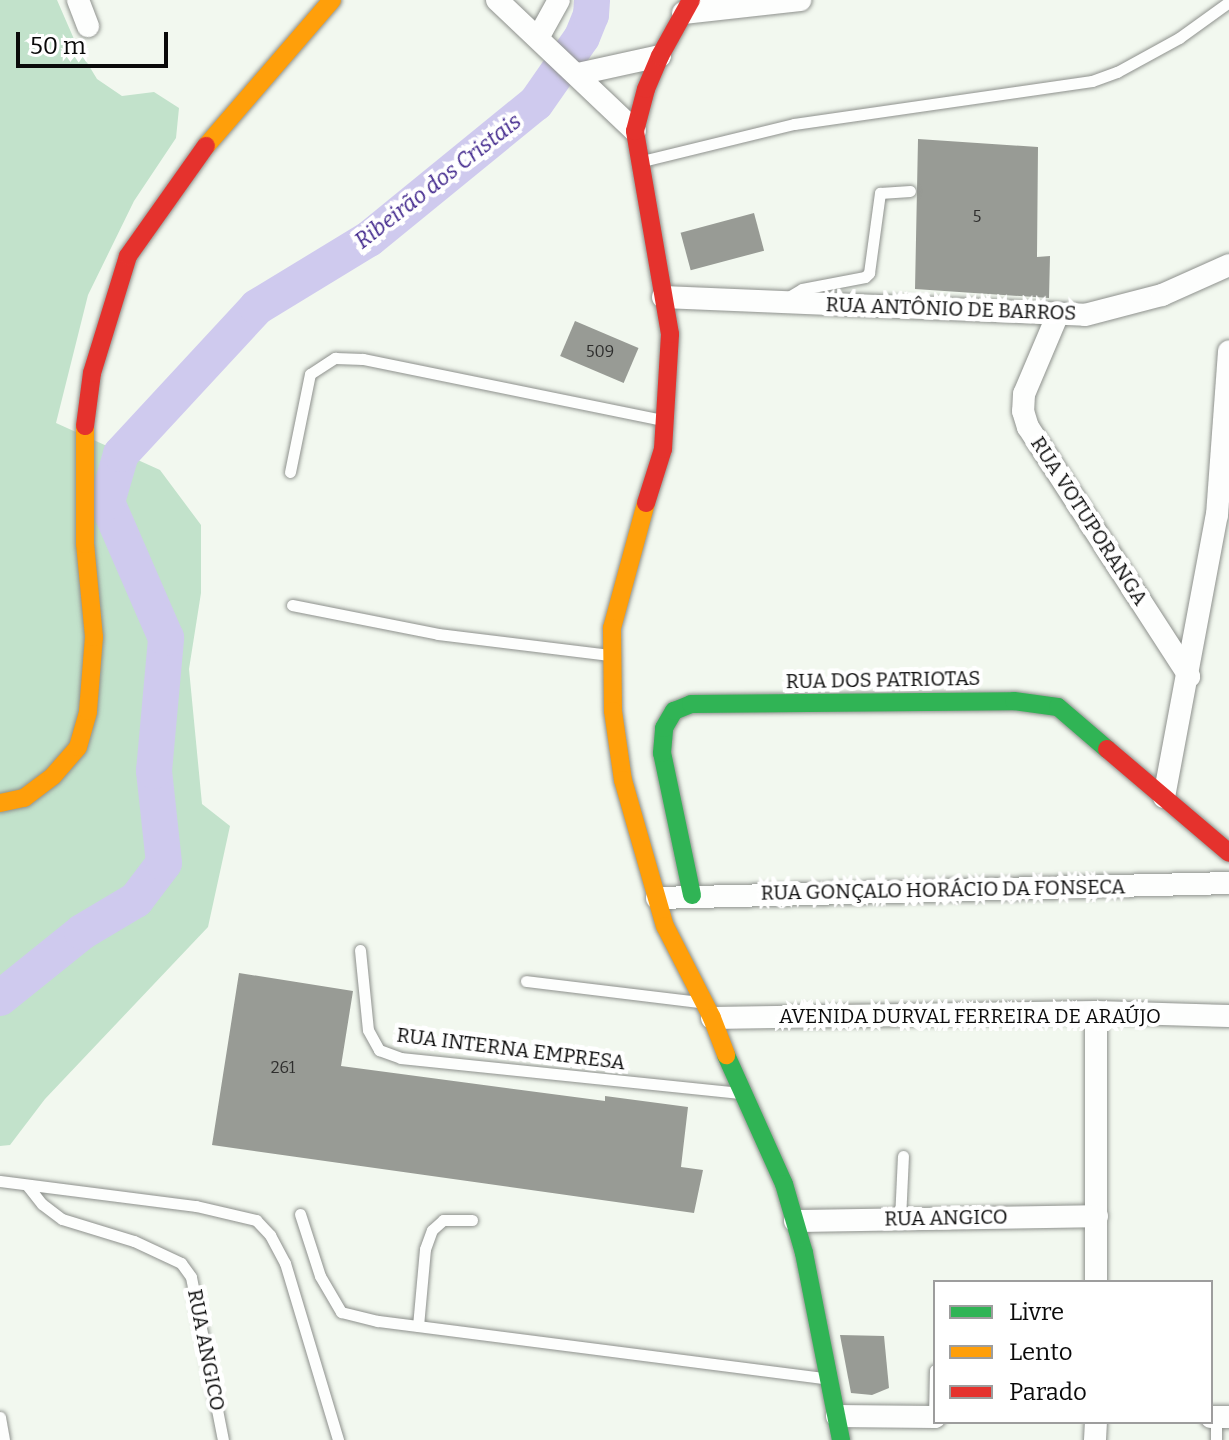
<!DOCTYPE html>
<meta charset="utf-8">
<style>
body{margin:0}
#map{position:relative;width:1229px;height:1440px;overflow:hidden;background:#f2f8ef;font-family:Bitter,serif}
div>[style]{position:absolute}
.forest>*{inset:0;background:#c2e2cb}
.river>*{height:36px;margin:-18px;padding:0 18px;transform-origin:18px;border-radius:18px;background:#cfcaee}
.building>*{inset:0;background:#989b95;transform-origin:0 0}
.roads{filter:drop-shadow(0 0 2px #8e918d) drop-shadow(0 0 2px #8e918d)}
.lane>*{height:11px;margin:-5.5px;padding:0 5.5px;transform-origin:5.5px;border-radius:5.5px;background:#fdfefd}
.street>*{height:22px;margin:-11px;padding:0 11px;transform-origin:11px;border-radius:11px;background:#fdfefd}
.fast>*{height:18px;margin:-9px;padding:0 9px;transform-origin:9px;border-radius:9px;background:#30b455}
.slow>*{height:18px;margin:-9px;padding:0 9px;transform-origin:9px;border-radius:9px;background:#ff9f0a}
.jam>*{height:18px;margin:-9px;padding:0 9px;transform-origin:9px;border-radius:9px;background:#e5322d}
span{translate:-50% -50%;white-space:nowrap;text-align:center;line-height:1.15;-webkit-text-stroke:8px #fff;paint-order:stroke}
.number-label{font-size:16px;color:#2e2e2d}
.number-label span{-webkit-text-stroke-width:0}
.street-label{font-size:20px;color:#0a0a0a}
.water-label{font-size:22px;color:#3f258b;font-style:italic}
.legend{position:absolute;left:933px;top:1280px;width:280px;height:144px;box-sizing:border-box;background:#fff;border:2px solid #9d9d9d;margin:0;padding:10px 14px;list-style:none;font-size:24px;color:#0a0a0a}
.legend li{display:flex;align-items:center;gap:16px;height:40px}
.legend b{width:40px;border:2px solid #9d9d9d}
.scale{position:absolute;left:16px;top:32px;width:152px;height:36px;box-sizing:border-box;border:4px solid #0a0a0a;border-top:0;padding-left:10px;font-size:24px;line-height:28px;white-space:nowrap;color:#0a0a0a;-webkit-text-stroke:6px #fff;paint-order:stroke}
</style>
<div id="map">
<div class="forest">
<i style="clip-path:polygon(0 0,57px 0,77px 46px,97px 79px,122px 96px,154px 92px,179px 108px,176px 138px,134px 201px,88px 295px,56px 423px,160px 470px,201px 525px,201px 593px,189px 669px,202px 804px,230px 826px,208px 927px,45px 1099px,10px 1145px,0 1146px)"></i>
</div>
<div class="river">
<i style="left:0;top:998px;width:105px;rotate:-38.8deg"></i>
<i style="left:82px;top:932px;width:63px;rotate:-30.7deg"></i>
<i style="left:136px;top:900px;width:46px;rotate:-52.9deg"></i>
<i style="left:164px;top:863px;width:93px;rotate:-96.2deg"></i>
<i style="left:154px;top:771px;width:134px;rotate:-84.8deg"></i>
<i style="left:166px;top:638px;width:148px;rotate:-113.5deg"></i>
<i style="left:107px;top:502px;width:50px;rotate:-73.7deg"></i>
<i style="left:121px;top:454px;width:200px;rotate:-47.2deg"></i>
<i style="left:257px;top:307px;width:131px;rotate:-31.3deg"></i>
<i style="left:369px;top:239px;width:215px;rotate:-39.2deg"></i>
<i style="left:536px;top:103px;width:80px;rotate:-55.1deg"></i>
<i style="left:582px;top:37px;width:24px;rotate:-68deg"></i>
<i style="left:591px;top:15px;width:15px;rotate:-86deg"></i>
</div>
<div class="building">
<i style="clip-path:polygon(918px 139px,1038px 147px,1037px 257px,1050px 256px,1049px 298px,915px 289px)"></i>
<i style="left:754px;top:213px;width:39px;height:76px;rotate:75deg"></i>
<i style="left:575px;top:321px;width:69px;height:38px;rotate:23deg"></i>
<i style="clip-path:polygon(239px 973px,353px 991px,341px 1066px,605px 1101px,605px 1096px,688px 1107px,681px 1167px,703px 1170px,694px 1213px,212px 1145px)"></i>
<i style="clip-path:polygon(840px 1335px,884px 1336px,889px 1388px,872px 1395px,851px 1393px)"></i>
</div>
<div class="roads">
<div class="lane">
<i style="left:642px;top:161px;width:156px;rotate:-13.7deg"></i>
<i style="left:794px;top:124px;width:301px;rotate:-8.2deg"></i>
<i style="left:1092px;top:81px;width:27px;rotate:-20deg"></i>
<i style="left:1117px;top:72px;width:71px;rotate:-28.7deg"></i>
<i style="left:1179px;top:38px;width:62px;rotate:-35.8deg"></i>
<i style="left:787px;top:298px;width:17px;rotate:-31deg"></i>
<i style="left:802px;top:289px;width:64px;rotate:-10.8deg"></i>
<i style="left:865px;top:277px;width:6px;rotate:-45deg"></i>
<i style="left:869px;top:273px;width:81px;rotate:-82.2deg"></i>
<i style="left:880px;top:193px;width:30px;rotate:-4deg"></i>
<i style="left:290px;top:472px;width:100px;rotate:-78.5deg"></i>
<i style="left:310px;top:374px;width:30px;rotate:-33deg"></i>
<i style="left:335px;top:358px;width:28px;rotate:2deg"></i>
<i style="left:363px;top:359px;width:307px;rotate:11.5deg"></i>
<i style="left:292px;top:605px;width:149px;rotate:11.2deg"></i>
<i style="left:438px;top:634px;width:173px;rotate:7deg"></i>
<i style="left:360px;top:950px;width:80px;rotate:84.3deg"></i>
<i style="left:368px;top:1030px;width:23px;rotate:61deg"></i>
<i style="left:379px;top:1050px;width:23px;rotate:20deg"></i>
<i style="left:401px;top:1058px;width:338px;rotate:5.9deg"></i>
<i style="left:526px;top:981px;width:175px;rotate:6.9deg"></i>
<i style="left:0;top:1181px;width:198px;rotate:7.3deg"></i>
<i style="left:196px;top:1206px;width:62px;rotate:13.1deg"></i>
<i style="left:256px;top:1220px;width:21px;rotate:47deg"></i>
<i style="left:270px;top:1235px;width:32px;rotate:62deg"></i>
<i style="left:285px;top:1263px;width:185px;rotate:73.3deg"></i>
<i style="left:27px;top:1185px;width:24px;rotate:52deg"></i>
<i style="left:42px;top:1204px;width:25px;rotate:37deg"></i>
<i style="left:62px;top:1219px;width:75px;rotate:17deg"></i>
<i style="left:134px;top:1241px;width:52px;rotate:25.1deg"></i>
<i style="left:181px;top:1263px;width:17px;rotate:54deg"></i>
<i style="left:191px;top:1277px;width:166px;rotate:78.9deg"></i>
<i style="left:300px;top:1214px;width:65px;rotate:72.1deg"></i>
<i style="left:320px;top:1276px;width:42px;rotate:59.7deg"></i>
<i style="left:341px;top:1312px;width:38px;rotate:14deg"></i>
<i style="left:378px;top:1321px;width:451px;rotate:7.3deg"></i>
<i style="left:900px;top:1219px;width:63px;rotate:-87.3deg"></i>
<i style="left:418px;top:1326px;width:77px;rotate:-84.8deg"></i>
<i style="left:425px;top:1249px;width:20px;rotate:-70deg"></i>
<i style="left:432px;top:1230px;width:15px;rotate:-42deg"></i>
<i style="left:443px;top:1220px;width:29px"></i>
<i style="left:0;top:1417px;width:23px;rotate:80deg"></i>
<i style="left:934px;top:1417px;width:47px;rotate:-88.8deg"></i>
<i style="left:1216px;top:1417px;width:23px;rotate:90deg"></i>
</div>
<div class="street">
<i style="left:78px;top:0;width:28px;rotate:69deg"></i>
<i style="left:497px;top:0;width:190px;rotate:43.5deg"></i>
<i style="left:683px;top:13px;width:118px;rotate:-6.3deg"></i>
<i style="left:538px;top:38px;width:43px;rotate:-61.1deg"></i>
<i style="left:578px;top:74px;width:84px;rotate:-12.4deg"></i>
<i style="left:663px;top:297px;width:422px;rotate:2.4deg"></i>
<i style="left:1085px;top:315px;width:80px;rotate:-14.6deg"></i>
<i style="left:1162px;top:295px;width:73px;rotate:-24.1deg"></i>
<i style="left:1058px;top:314px;width:87px;rotate:113deg"></i>
<i style="left:1024px;top:394px;width:17px;rotate:93deg"></i>
<i style="left:1023px;top:411px;width:17px;rotate:73deg"></i>
<i style="left:1028px;top:427px;width:297px;rotate:57.1deg"></i>
<i style="left:1164px;top:797px;width:287px;rotate:-79.4deg"></i>
<i style="left:1217px;top:515px;width:164px;rotate:-85.8deg"></i>
<i style="left:657px;top:898px;width:572px;rotate:-1.5deg"></i>
<i style="left:1096px;top:1012px;width:270px;rotate:90deg"></i>
<i style="left:712px;top:1018px;width:384px;rotate:-0.9deg"></i>
<i style="left:1096px;top:1012px;width:133px;rotate:1.7deg"></i>
<i style="left:795px;top:1221px;width:302px;rotate:-0.9deg"></i>
<i style="left:837px;top:1416px;width:98px;rotate:0.6deg"></i>
<i style="left:1211px;top:1417px;width:18px"></i>
<i style="left:1095px;top:1440px;width:18px;rotate:-87deg"></i>
</div>
<div class="fast">
<i style="left:692px;top:895px;width:145px;rotate:-101.9deg"></i>
<i style="left:662px;top:753px;width:25px;rotate:-85deg"></i>
<i style="left:664px;top:728px;width:20px;rotate:-60deg"></i>
<i style="left:674px;top:711px;width:18px;rotate:-22deg"></i>
<i style="left:691px;top:704px;width:323px;rotate:-0.5deg"></i>
<i style="left:1014px;top:701px;width:44px;rotate:7.8deg"></i>
<i style="left:1058px;top:707px;width:65px;rotate:40.6deg"></i>
<i style="left:726px;top:1055px;width:141px;rotate:65.8deg"></i>
<i style="left:784px;top:1184px;width:72px;rotate:73.8deg"></i>
<i style="left:804px;top:1253px;width:191px;rotate:78.8deg"></i>
</div>
<div class="slow">
<i style="left:206px;top:146px;width:193px;rotate:-49.2deg"></i>
<i style="left:646px;top:503px;width:130px;rotate:105.2deg"></i>
<i style="left:612px;top:628px;width:83px;rotate:89.3deg"></i>
<i style="left:613px;top:711px;width:70px;rotate:81.8deg"></i>
<i style="left:623px;top:780px;width:152px;rotate:74deg"></i>
<i style="left:665px;top:926px;width:103px;rotate:62.9deg"></i>
<i style="left:712px;top:1018px;width:40px;rotate:69deg"></i>
<i style="left:0;top:803px;width:25px;rotate:-12deg"></i>
<i style="left:24px;top:798px;width:36px;rotate:-37deg"></i>
<i style="left:53px;top:776px;width:38px;rotate:-49deg"></i>
<i style="left:78px;top:747px;width:37px;rotate:-74deg"></i>
<i style="left:88px;top:711px;width:74px;rotate:-85.4deg"></i>
<i style="left:94px;top:637px;width:93px;rotate:-95.5deg"></i>
<i style="left:85px;top:544px;width:118px;rotate:-90deg"></i>
</div>
<div class="jam">
<i style="left:85px;top:426px;width:53px;rotate:-82.5deg"></i>
<i style="left:92px;top:373px;width:122px;rotate:-72.9deg"></i>
<i style="left:128px;top:256px;width:135px;rotate:-54.7deg"></i>
<i style="left:646px;top:503px;width:57px;rotate:-72.5deg"></i>
<i style="left:663px;top:449px;width:115px;rotate:-86.5deg"></i>
<i style="left:670px;top:334px;width:206px;rotate:-99.8deg"></i>
<i style="left:635px;top:131px;width:43px;rotate:-75.3deg"></i>
<i style="left:646px;top:89px;width:36px;rotate:-67deg"></i>
<i style="left:660px;top:56px;width:64px;rotate:-61deg"></i>
<i style="left:1107px;top:749px;width:160px;rotate:40.4deg"></i>
</div>
</div>
<div class="number-label">
<span style="left:977px;top:217px">5</span>
<span style="left:600px;top:352px">509</span>
<span style="left:283px;top:1068px">261</span>
</div>
<div class="street-label">
<span style="left:951px;top:309px;rotate:2deg">RUA ANTÔNIO DE BARROS</span>
<span style="left:1089px;top:521px;rotate:57deg">RUA VOTUPORANGA</span>
<span style="left:883px;top:680px;rotate:-1deg">RUA DOS PATRIOTAS</span>
<span style="left:943px;top:890px;rotate:-1deg">RUA GONÇALO HORÁCIO DA FONSECA</span>
<span style="left:970px;top:1016px">AVENIDA DURVAL FERREIRA DE ARAÚJO</span>
<span style="left:511px;top:1049px;rotate:7deg">RUA INTERNA EMPRESA</span>
<span style="left:946px;top:1218px;rotate:-1deg">RUA ANGICO</span>
<span style="left:206px;top:1350px;rotate:79deg">RUA ANGICO</span>
</div>
<div class="water-label">
<span style="left:438px;top:181px;rotate:-38deg">Ribeirão dos Cristais</span>
</div>
<ul class="legend">
<li><b style="height:10px;background:#30b455"></b>Livre</li>
<li><b style="height:10px;background:#ff9f0a"></b>Lento</li>
<li><b style="height:10px;background:#e5322d"></b>Parado</li>
</ul>
<div class="scale">50 m</div>
</div>
